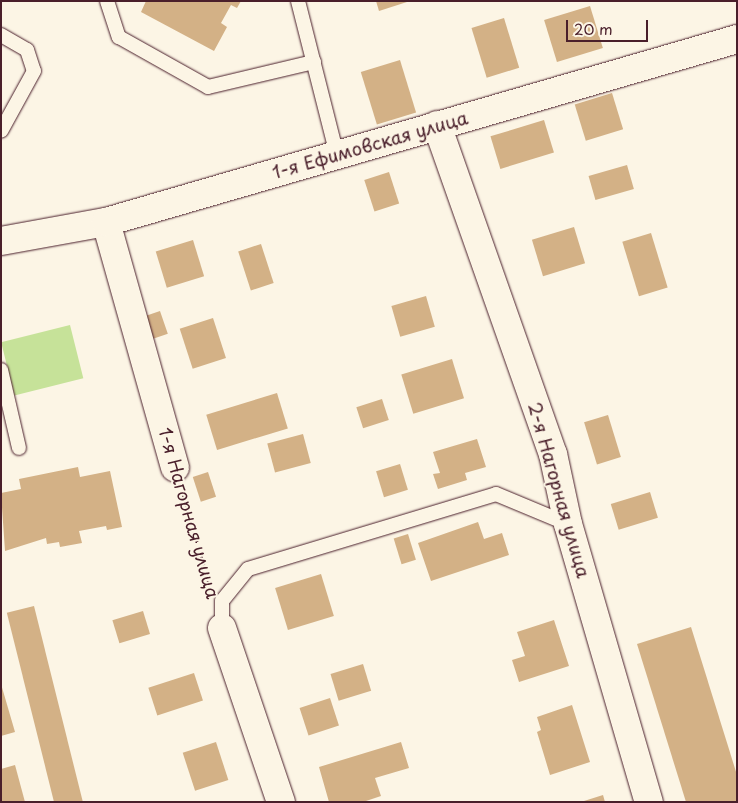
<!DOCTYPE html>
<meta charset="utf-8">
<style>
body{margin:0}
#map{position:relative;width:738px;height:803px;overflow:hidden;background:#fcf5e5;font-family:"Playpen Sans",sans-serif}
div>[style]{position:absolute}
.green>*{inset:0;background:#c6e299;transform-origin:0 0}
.building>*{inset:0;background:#d3b186;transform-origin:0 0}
.path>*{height:3px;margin-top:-1.5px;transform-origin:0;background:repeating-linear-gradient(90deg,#4a1f2b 0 5px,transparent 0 9px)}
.roads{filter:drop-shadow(0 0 1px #4a1f2b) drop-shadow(0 0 1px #4a1f2b)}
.service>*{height:14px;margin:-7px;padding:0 7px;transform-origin:7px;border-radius:7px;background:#fcf5e5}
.minor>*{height:28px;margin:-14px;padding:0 14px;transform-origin:14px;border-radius:14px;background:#fcf5e5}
span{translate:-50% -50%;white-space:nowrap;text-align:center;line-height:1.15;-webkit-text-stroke:4px #fcf5e5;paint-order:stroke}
.street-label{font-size:18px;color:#4a1f2b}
.frame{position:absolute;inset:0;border:2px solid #4a1f2b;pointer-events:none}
.scale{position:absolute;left:566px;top:20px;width:82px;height:22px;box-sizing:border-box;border:2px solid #4a1f2b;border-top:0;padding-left:6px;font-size:15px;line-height:18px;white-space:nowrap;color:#4a1f2b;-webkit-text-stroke:4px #fcf5e5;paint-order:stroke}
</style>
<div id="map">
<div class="green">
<i style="left:70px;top:325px;width:55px;height:71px;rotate:76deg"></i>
</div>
<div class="building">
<i style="clip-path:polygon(146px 1px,241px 1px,237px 8px,231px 5px,221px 23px,227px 27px,214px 51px,141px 12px)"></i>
<i style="clip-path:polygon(376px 1px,407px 1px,407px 2px,379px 11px)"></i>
<i style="left:590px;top:6px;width:44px;height:48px;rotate:73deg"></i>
<i style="left:504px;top:18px;width:52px;height:34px;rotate:73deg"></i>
<i style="left:400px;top:60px;width:55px;height:41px;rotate:73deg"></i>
<i style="left:612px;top:93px;width:38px;height:39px;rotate:73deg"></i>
<i style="left:544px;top:120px;width:34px;height:56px;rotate:73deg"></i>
<i style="left:627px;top:165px;width:25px;height:40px;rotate:74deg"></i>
<i style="left:389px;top:172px;width:33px;height:26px;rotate:72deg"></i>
<i style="left:574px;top:227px;width:38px;height:44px;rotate:73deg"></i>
<i style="left:651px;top:233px;width:57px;height:30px;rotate:73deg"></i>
<i style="left:193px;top:240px;width:38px;height:39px;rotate:73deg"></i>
<i style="left:261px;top:244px;width:41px;height:24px;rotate:72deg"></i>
<i style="left:426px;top:296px;width:32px;height:36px;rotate:74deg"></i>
<i style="left:160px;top:311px;width:24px;height:17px;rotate:71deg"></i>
<i style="left:213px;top:318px;width:42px;height:35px;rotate:72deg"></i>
<i style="left:452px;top:359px;width:41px;height:53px;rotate:73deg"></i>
<i style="left:277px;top:393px;width:37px;height:74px;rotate:73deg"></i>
<i style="left:382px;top:399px;width:22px;height:27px;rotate:72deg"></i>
<i style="left:608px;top:415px;width:44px;height:25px;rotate:73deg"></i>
<i style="left:303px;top:434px;width:30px;height:37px;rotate:75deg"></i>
<i style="clip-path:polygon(477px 439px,486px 467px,465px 473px,467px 480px,438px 489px,433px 474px,440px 473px,433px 452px)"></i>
<i style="left:400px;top:464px;width:27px;height:25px;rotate:73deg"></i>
<i style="clip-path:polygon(78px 467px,80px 477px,110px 471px,122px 527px,107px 530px,106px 526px,79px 531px,82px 543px,60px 547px,59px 542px,47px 544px,46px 538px,5px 551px,1px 493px,21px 489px,19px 479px)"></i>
<i style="left:208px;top:472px;width:26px;height:16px;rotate:72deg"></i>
<i style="left:650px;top:492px;width:27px;height:41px;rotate:73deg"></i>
<i style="clip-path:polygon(478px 522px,484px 539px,502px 533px,509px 555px,431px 581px,418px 543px)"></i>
<i style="left:408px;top:534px;width:27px;height:15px;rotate:73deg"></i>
<i style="left:321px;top:574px;width:44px;height:48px;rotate:73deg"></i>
<i style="left:34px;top:606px;width:202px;height:28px;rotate:76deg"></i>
<i style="left:143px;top:611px;width:24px;height:32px;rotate:73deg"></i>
<i style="clip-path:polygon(554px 620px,569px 666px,519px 682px,512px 660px,525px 656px,517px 632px)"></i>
<i style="clip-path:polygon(691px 627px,737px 775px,737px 802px,686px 802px,637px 644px)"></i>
<i style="left:363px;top:664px;width:28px;height:34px;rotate:73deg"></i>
<i style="left:194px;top:673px;width:29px;height:48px;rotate:72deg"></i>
<i style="clip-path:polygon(1px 684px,15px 732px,1px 736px)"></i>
<i style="left:330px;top:698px;width:29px;height:32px;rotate:72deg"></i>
<i style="clip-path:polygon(572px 705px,590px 762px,550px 775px,537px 732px,541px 730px,537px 717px)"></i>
<i style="left:216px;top:742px;width:40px;height:35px;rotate:72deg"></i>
<i style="clip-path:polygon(401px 742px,409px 768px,375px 778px,381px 796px,363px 802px,329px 802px,319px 767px)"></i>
<i style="clip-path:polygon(15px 765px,25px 802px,1px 802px,1px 769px)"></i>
<i style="clip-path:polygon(603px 795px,605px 802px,584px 802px,584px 801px)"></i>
</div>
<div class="path">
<i style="left:183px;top:494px;width:93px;rotate:73.7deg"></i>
</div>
<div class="roads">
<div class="service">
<i style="left:107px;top:1px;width:38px;rotate:72deg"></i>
<i style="left:119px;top:37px;width:102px;rotate:29.3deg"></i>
<i style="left:208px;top:87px;width:109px;rotate:-13.3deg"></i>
<i style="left:298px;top:1px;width:159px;rotate:75.8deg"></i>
<i style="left:1px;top:35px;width:30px;rotate:30deg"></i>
<i style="left:27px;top:50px;width:22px;rotate:72deg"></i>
<i style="left:34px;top:71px;width:68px;rotate:118.8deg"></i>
<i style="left:1px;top:370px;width:80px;rotate:77deg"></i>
<i style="left:222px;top:628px;width:27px;rotate:-90deg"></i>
<i style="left:222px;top:601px;width:41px;rotate:-50.9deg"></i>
<i style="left:248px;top:569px;width:259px;rotate:-16.8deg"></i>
<i style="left:496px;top:494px;width:78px;rotate:22.6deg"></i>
</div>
<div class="minor">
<i style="left:437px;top:125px;width:349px;rotate:70.6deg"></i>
<i style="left:553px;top:454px;width:72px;rotate:77.9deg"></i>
<i style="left:568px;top:524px;width:290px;rotate:73.8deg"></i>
<i style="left:106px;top:222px;width:255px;rotate:74.3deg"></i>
<i style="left:1px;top:241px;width:107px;rotate:-10.3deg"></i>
<i style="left:106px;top:222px;width:657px;rotate:-16.17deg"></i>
<i style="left:222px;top:628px;width:184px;rotate:71.3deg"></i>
</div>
</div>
<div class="street-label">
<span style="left:370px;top:145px;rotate:-16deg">1-я Ефимовская улица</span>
<span style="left:559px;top:490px;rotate:74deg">2-я Нагорная улица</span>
<span style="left:189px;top:513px;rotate:74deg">1-я Нагорная улица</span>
</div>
<div class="frame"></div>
<div class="scale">20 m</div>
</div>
